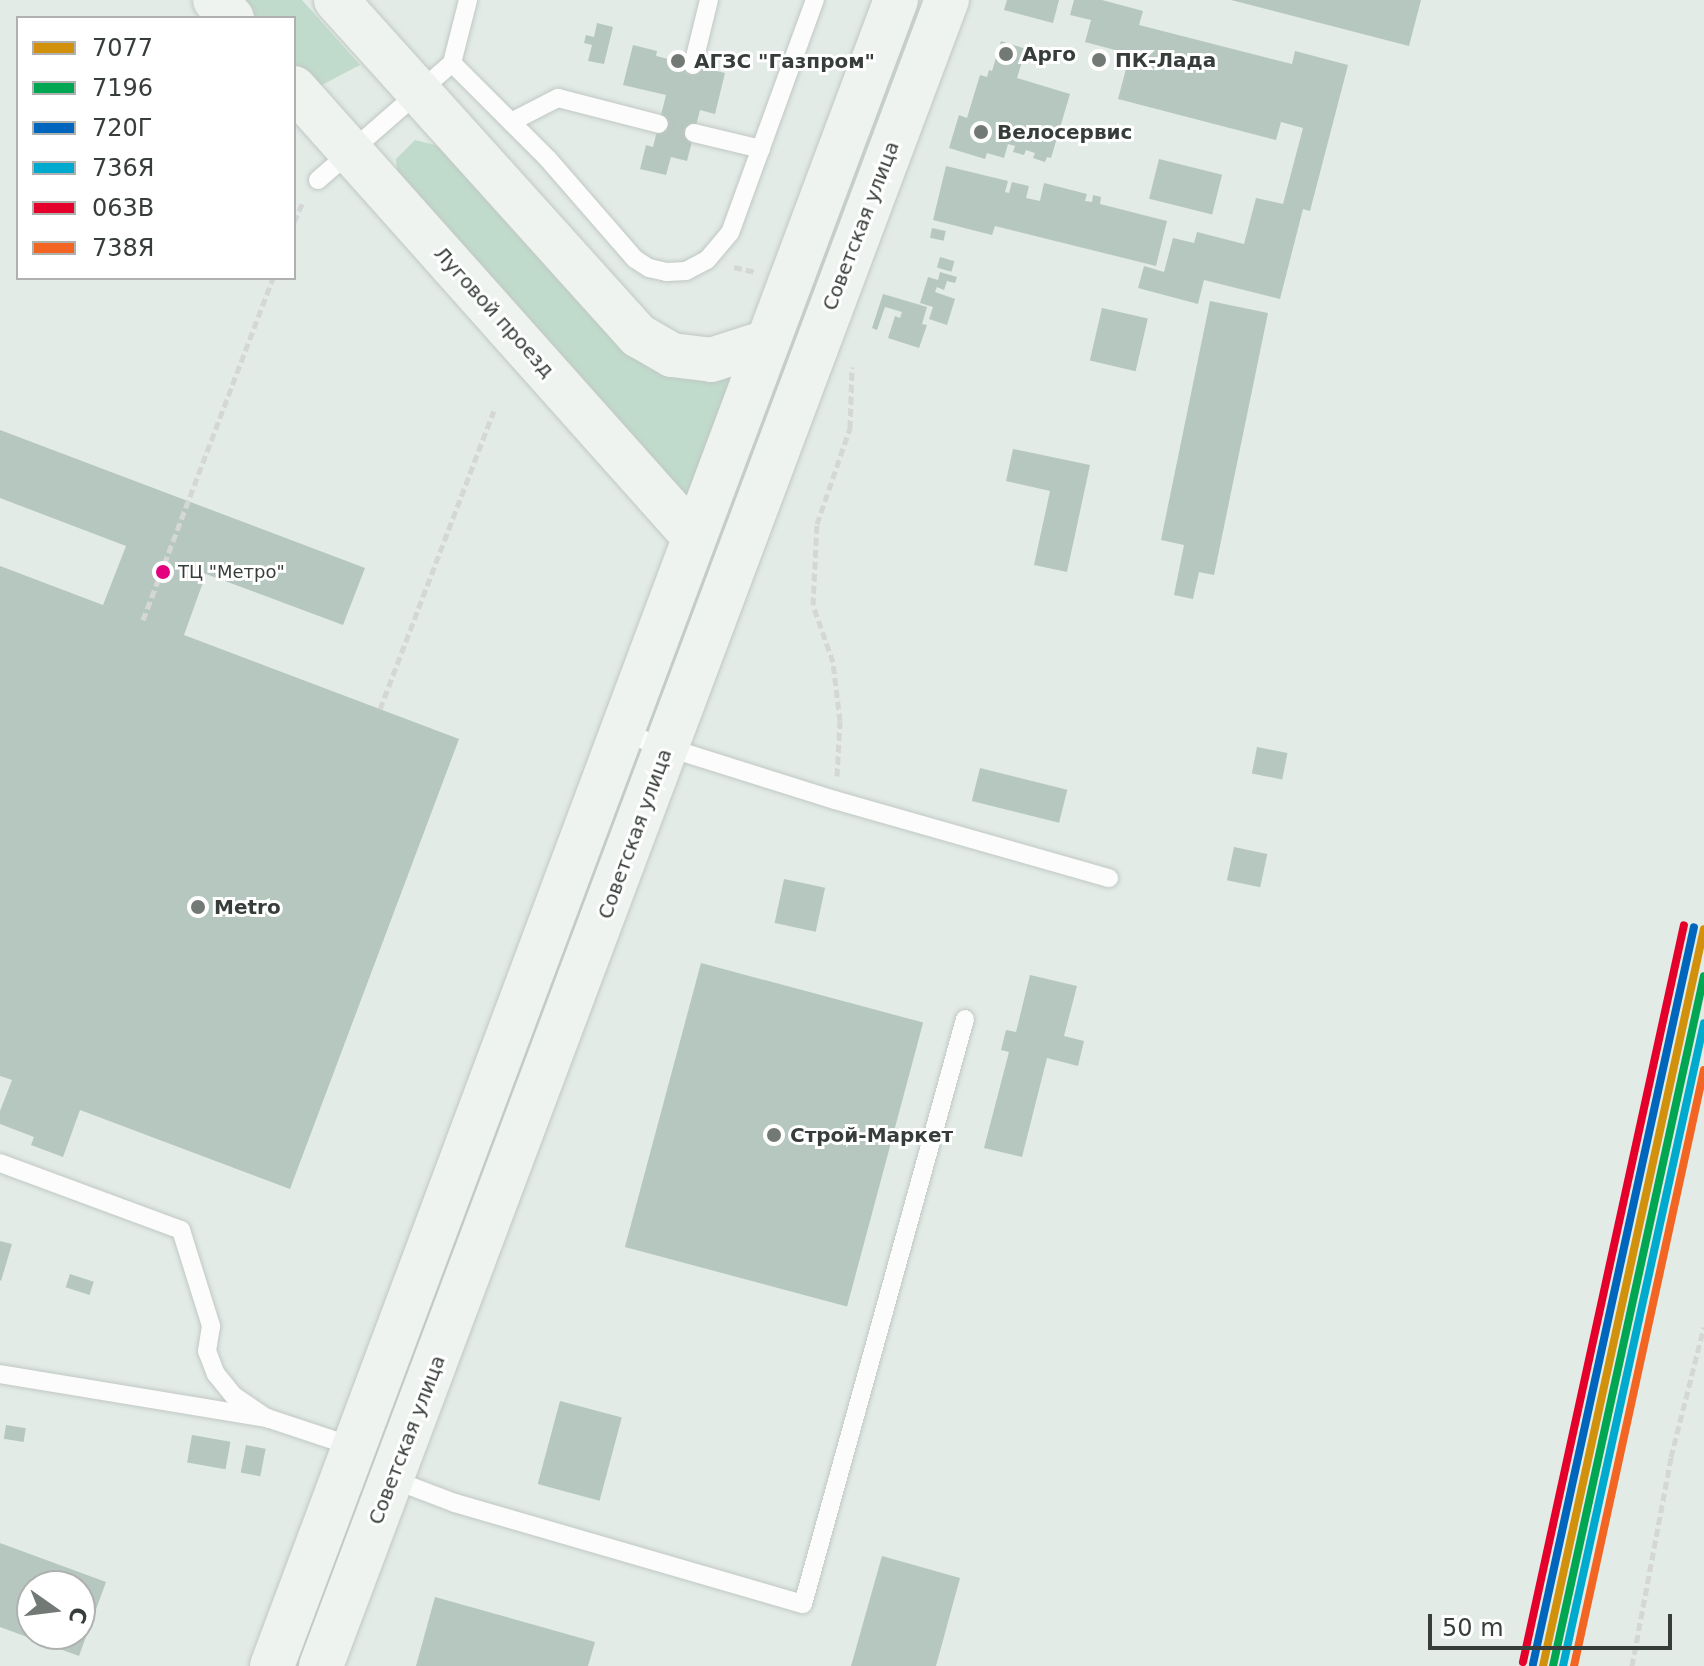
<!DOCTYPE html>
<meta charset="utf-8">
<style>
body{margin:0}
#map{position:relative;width:1704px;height:1666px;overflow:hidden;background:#e2ebe6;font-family:"DejaVu Sans",sans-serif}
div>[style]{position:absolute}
.green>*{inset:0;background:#c0dbcc}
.building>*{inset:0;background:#b5c7be;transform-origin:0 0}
.path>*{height:5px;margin-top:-2.5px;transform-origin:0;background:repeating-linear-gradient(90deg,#d4d7d6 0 8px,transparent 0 12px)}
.roads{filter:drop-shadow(0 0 2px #c1c8c4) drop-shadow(0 0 2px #c1c8c4)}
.lane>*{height:18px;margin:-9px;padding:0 9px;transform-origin:9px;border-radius:9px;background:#fbfcfb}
.secondary>*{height:44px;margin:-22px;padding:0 22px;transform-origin:22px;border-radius:22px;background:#eef3f0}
.rail-1>*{height:8px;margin:-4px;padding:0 4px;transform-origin:4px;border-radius:4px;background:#d1910c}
.rail-2>*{height:8px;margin:-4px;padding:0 4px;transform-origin:4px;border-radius:4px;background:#00a651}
.rail-3>*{height:8px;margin:-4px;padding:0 4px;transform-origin:4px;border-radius:4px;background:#0065bd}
.rail-4>*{height:8px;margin:-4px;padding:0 4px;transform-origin:4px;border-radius:4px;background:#00a9ce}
.rail-5>*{height:8px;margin:-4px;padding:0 4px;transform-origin:4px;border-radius:4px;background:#e4002b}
.rail-6>*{height:8px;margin:-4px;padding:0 4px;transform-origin:4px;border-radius:4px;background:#f26522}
.dots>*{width:22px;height:22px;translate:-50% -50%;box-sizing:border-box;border:4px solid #fff;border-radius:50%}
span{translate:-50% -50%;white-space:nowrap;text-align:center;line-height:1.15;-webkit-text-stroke:6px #fff;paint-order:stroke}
.bus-label{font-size:18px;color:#373d3a}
.left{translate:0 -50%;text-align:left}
.poi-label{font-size:20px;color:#373d3a;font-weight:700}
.street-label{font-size:20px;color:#373d3a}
.legend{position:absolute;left:16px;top:16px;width:280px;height:264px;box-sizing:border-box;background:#fff;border:2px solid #afb1b0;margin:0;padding:10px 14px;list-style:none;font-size:24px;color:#373d3a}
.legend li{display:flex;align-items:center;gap:16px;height:40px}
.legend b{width:40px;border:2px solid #afb1b0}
.north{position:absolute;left:16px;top:1570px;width:80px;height:80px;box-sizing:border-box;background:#fff;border:2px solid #afb1b0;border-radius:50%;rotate:104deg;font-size:22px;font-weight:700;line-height:32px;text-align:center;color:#373d3a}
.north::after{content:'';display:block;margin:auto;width:28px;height:36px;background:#737a76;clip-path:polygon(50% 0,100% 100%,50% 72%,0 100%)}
.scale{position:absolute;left:1428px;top:1614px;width:244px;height:36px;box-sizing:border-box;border:4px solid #373d3a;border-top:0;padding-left:10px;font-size:24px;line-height:28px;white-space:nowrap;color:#373d3a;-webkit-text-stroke:6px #fff;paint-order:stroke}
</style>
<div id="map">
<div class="green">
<i style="clip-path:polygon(236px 0,302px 0,360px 65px,316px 88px,294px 64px,294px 18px,253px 18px)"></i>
<i style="clip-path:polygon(415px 140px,447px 148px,650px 367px,733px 377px,688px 502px,398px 183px,396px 159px)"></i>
</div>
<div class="building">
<i style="clip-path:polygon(1007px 0,1059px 0,1053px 23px,1004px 10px)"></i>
<i style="clip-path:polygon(1074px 0,1102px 0,1143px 11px,1139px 25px,1292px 64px,1295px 51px,1348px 65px,1310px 211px,1303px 209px,1280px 299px,1204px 280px,1198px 304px,1138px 288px,1144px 266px,1164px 272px,1173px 238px,1194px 243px,1197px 232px,1244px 244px,1256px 198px,1283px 204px,1303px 128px,1281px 122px,1276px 140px,1118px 99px,1130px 54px,1085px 42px,1091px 20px,1070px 15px)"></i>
<i style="clip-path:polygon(1231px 0,1421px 0,1409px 46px)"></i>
<i style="clip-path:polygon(597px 23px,613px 27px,604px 64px,588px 61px,592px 45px,584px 43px,586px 35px,594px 37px)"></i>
<i style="clip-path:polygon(1001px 41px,1026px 49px,1017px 78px,1070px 94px,1051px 158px,1047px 157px,1045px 162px,1033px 158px,1035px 153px,1026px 150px,1024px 155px,1013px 152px,1015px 146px,1008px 144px,1004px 158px,987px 153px,985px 159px,949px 148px,959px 115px,967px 118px,980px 75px,987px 77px,989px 70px,992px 71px)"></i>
<i style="clip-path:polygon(633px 45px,657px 51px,656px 56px,725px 73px,715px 114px,700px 110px,687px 161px,671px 157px,666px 175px,640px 169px,646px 145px,653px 147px,666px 95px,623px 85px)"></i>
<i style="left:1159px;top:159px;width:65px;height:41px;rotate:14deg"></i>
<i style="clip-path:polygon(946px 166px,1008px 181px,1005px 192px,1009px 193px,1012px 182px,1029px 186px,1026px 198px,1040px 201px,1044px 183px,1087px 194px,1085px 201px,1092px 202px,1093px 195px,1101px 197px,1100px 204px,1167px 221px,1156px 266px,995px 226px,992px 235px,933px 220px)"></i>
<i style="left:932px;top:228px;width:14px;height:10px;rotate:12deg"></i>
<i style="left:940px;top:257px;width:15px;height:11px;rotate:16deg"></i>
<i style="clip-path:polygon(940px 272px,957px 277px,955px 283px,947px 281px,944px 290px,937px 287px,935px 292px,955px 299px,947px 325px,929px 319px,933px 307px,920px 303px,928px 277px,938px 280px)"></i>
<i style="clip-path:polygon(883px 294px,927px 307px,922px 324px,927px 325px,919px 348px,888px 338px,895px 316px,900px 318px,902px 312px,885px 307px,877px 330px,872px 328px)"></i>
<i style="clip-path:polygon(1210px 301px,1268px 313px,1214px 575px,1199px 572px,1193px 599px,1174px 595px,1184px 545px,1161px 540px)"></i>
<i style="left:1102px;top:308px;width:47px;height:54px;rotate:13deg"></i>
<i style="clip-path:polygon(0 430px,365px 568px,343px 625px,206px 574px,184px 635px,459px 739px,290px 1189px,80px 1110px,63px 1157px,31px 1145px,34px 1137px,0 1124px,0 1111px,12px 1080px,0 1076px,0 566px,103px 605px,126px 546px,0 498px)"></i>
<i style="clip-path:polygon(1013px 449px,1090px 465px,1067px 572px,1034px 565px,1050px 491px,1006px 481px)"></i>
<i style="left:1257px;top:747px;width:31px;height:27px;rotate:11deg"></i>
<i style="left:980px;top:768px;width:90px;height:34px;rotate:14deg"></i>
<i style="left:1234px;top:847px;width:34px;height:34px;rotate:12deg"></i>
<i style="left:784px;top:879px;width:42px;height:45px;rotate:12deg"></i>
<i style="left:701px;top:963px;width:230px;height:294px;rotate:15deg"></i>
<i style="clip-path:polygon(1030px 975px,1077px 986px,1064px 1036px,1084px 1041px,1078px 1066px,1047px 1058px,1022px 1157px,984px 1148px,1009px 1052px,1001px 1050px,1006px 1030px,1016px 1032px)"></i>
<i style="clip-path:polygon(0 1241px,12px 1244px,1px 1281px,0 1280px)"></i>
<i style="left:70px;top:1274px;width:25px;height:14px;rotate:18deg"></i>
<i style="left:560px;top:1401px;width:64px;height:86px;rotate:15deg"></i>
<i style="left:6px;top:1425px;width:20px;height:14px;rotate:9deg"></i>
<i style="left:192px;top:1435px;width:39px;height:28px;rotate:10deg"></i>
<i style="left:246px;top:1445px;width:20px;height:28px;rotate:11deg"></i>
<i style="clip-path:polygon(evenodd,0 1543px,106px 1582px,79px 1656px,0 1627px,0 1543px,32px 1586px,80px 1586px,80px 1634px,32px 1634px,32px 1586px)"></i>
<i style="clip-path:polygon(882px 1556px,960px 1578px,936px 1666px,851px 1666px)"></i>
<i style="clip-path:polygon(435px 1597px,595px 1642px,588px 1666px,416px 1666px)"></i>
</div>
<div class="path">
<i style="left:294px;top:222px;width:24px;rotate:-66deg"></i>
<i style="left:734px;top:267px;width:22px;rotate:13deg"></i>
<i style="left:143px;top:620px;width:366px;rotate:-69.2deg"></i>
<i style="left:380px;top:709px;width:319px;rotate:-69.1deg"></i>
<i style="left:837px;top:776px;width:55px;rotate:-86.9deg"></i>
<i style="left:840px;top:721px;width:59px;rotate:-96.8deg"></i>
<i style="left:833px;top:662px;width:60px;rotate:-109.3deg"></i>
<i style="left:813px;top:605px;width:81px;rotate:-87.2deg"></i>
<i style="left:817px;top:524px;width:102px;rotate:-71deg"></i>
<i style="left:850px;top:428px;width:61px;rotate:-88.1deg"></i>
<i style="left:1632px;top:1666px;width:213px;rotate:-79.4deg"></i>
<i style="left:1671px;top:1457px;width:134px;rotate:-75.8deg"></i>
</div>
<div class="roads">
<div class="lane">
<i style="left:452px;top:63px;width:136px;rotate:45deg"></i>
<i style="left:548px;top:159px;width:133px;rotate:49deg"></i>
<i style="left:635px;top:259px;width:17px;rotate:33deg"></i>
<i style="left:649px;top:268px;width:18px;rotate:13deg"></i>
<i style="left:667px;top:272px;width:19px;rotate:-3deg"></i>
<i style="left:686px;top:271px;width:24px;rotate:-28deg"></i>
<i style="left:707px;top:260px;width:35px;rotate:-50deg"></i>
<i style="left:730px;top:233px;width:248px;rotate:-70deg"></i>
<i style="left:693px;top:65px;width:67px;rotate:-76.2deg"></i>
<i style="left:511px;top:122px;width:53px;rotate:-27.1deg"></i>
<i style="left:558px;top:98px;width:104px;rotate:14.4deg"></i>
<i style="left:694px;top:133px;width:69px;rotate:13.4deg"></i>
<i style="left:318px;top:180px;width:178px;rotate:-41.1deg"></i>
<i style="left:452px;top:63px;width:65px;rotate:-75.7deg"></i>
<i style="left:622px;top:733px;width:223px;rotate:17.5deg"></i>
<i style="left:835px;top:800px;width:285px;rotate:15.9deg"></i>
<i style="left:0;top:1163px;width:193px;rotate:20.3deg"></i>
<i style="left:181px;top:1230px;width:101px;rotate:72.6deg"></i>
<i style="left:211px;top:1326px;width:25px;rotate:99deg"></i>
<i style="left:207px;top:1351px;width:25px;rotate:69deg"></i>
<i style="left:216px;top:1374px;width:28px;rotate:51deg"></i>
<i style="left:234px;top:1396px;width:40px;rotate:34deg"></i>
<i style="left:0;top:1374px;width:271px;rotate:9.4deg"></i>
<i style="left:267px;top:1418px;width:92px;rotate:18.4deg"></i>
<i style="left:392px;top:1479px;width:67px;rotate:20.9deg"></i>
<i style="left:455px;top:1503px;width:362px;rotate:16.2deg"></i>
<i style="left:803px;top:1604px;width:607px;rotate:-74.52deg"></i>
</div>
<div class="secondary">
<i style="left:215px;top:0;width:25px;rotate:47deg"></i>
<i style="left:336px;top:0;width:452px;rotate:48deg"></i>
<i style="left:639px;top:336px;width:38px;rotate:30deg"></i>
<i style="left:672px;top:355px;width:39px;rotate:7deg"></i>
<i style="left:711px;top:360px;width:59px;rotate:-17.8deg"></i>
<i style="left:294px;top:88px;width:601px;rotate:48.3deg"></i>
<i style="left:272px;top:1666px;width:1779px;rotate:-69.47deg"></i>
<i style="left:321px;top:1666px;width:1780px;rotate:-69.41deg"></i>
</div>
</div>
<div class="rail-1">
<i style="left:1543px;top:1666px;width:754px;rotate:-77.68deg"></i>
</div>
<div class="rail-2">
<i style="left:1553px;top:1666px;width:706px;rotate:-77.66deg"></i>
</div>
<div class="rail-3">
<i style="left:1533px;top:1664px;width:754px;rotate:-77.68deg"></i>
</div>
<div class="rail-4">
<i style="left:1563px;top:1666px;width:658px;rotate:-77.63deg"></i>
</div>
<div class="rail-5">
<i style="left:1523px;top:1662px;width:754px;rotate:-77.68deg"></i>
</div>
<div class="rail-6">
<i style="left:1574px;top:1666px;width:610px;rotate:-77.7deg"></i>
</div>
<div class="dots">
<i style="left:1006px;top:54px;background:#737a76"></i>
<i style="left:1099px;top:60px;background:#737a76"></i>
<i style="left:678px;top:61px;background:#737a76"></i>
<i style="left:981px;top:132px;background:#737a76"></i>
<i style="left:163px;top:572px;background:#e5007d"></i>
<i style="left:198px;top:907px;background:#737a76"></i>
<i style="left:774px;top:1135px;background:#737a76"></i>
</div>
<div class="bus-label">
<span class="left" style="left:178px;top:572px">ТЦ "Метро"</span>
</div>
<div class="poi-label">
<span class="left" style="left:1022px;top:54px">Арго</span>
<span class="left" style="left:1115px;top:60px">ПК-Лада</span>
<span class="left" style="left:694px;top:61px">АГЗС "Газпром"</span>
<span class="left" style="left:997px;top:132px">Велосервис</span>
<span class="left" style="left:214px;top:907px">Metro</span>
<span class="left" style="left:790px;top:1135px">Строй-Маркет</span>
</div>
<div class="street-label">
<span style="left:861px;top:226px;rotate:-69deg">Советская улица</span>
<span style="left:494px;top:312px;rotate:48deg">Луговой проезд</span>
<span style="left:635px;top:834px;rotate:-70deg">Советская улица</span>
<span style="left:407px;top:1440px;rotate:-69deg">Советская улица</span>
</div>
<ul class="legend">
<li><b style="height:10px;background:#d1910c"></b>7077</li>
<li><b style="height:10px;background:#00a651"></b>7196</li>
<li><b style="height:10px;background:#0065bd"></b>720Г</li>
<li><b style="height:10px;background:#00a9ce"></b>736Я</li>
<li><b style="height:10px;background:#e4002b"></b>063В</li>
<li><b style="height:10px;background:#f26522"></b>738Я</li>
</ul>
<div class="north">С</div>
<div class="scale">50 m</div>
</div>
